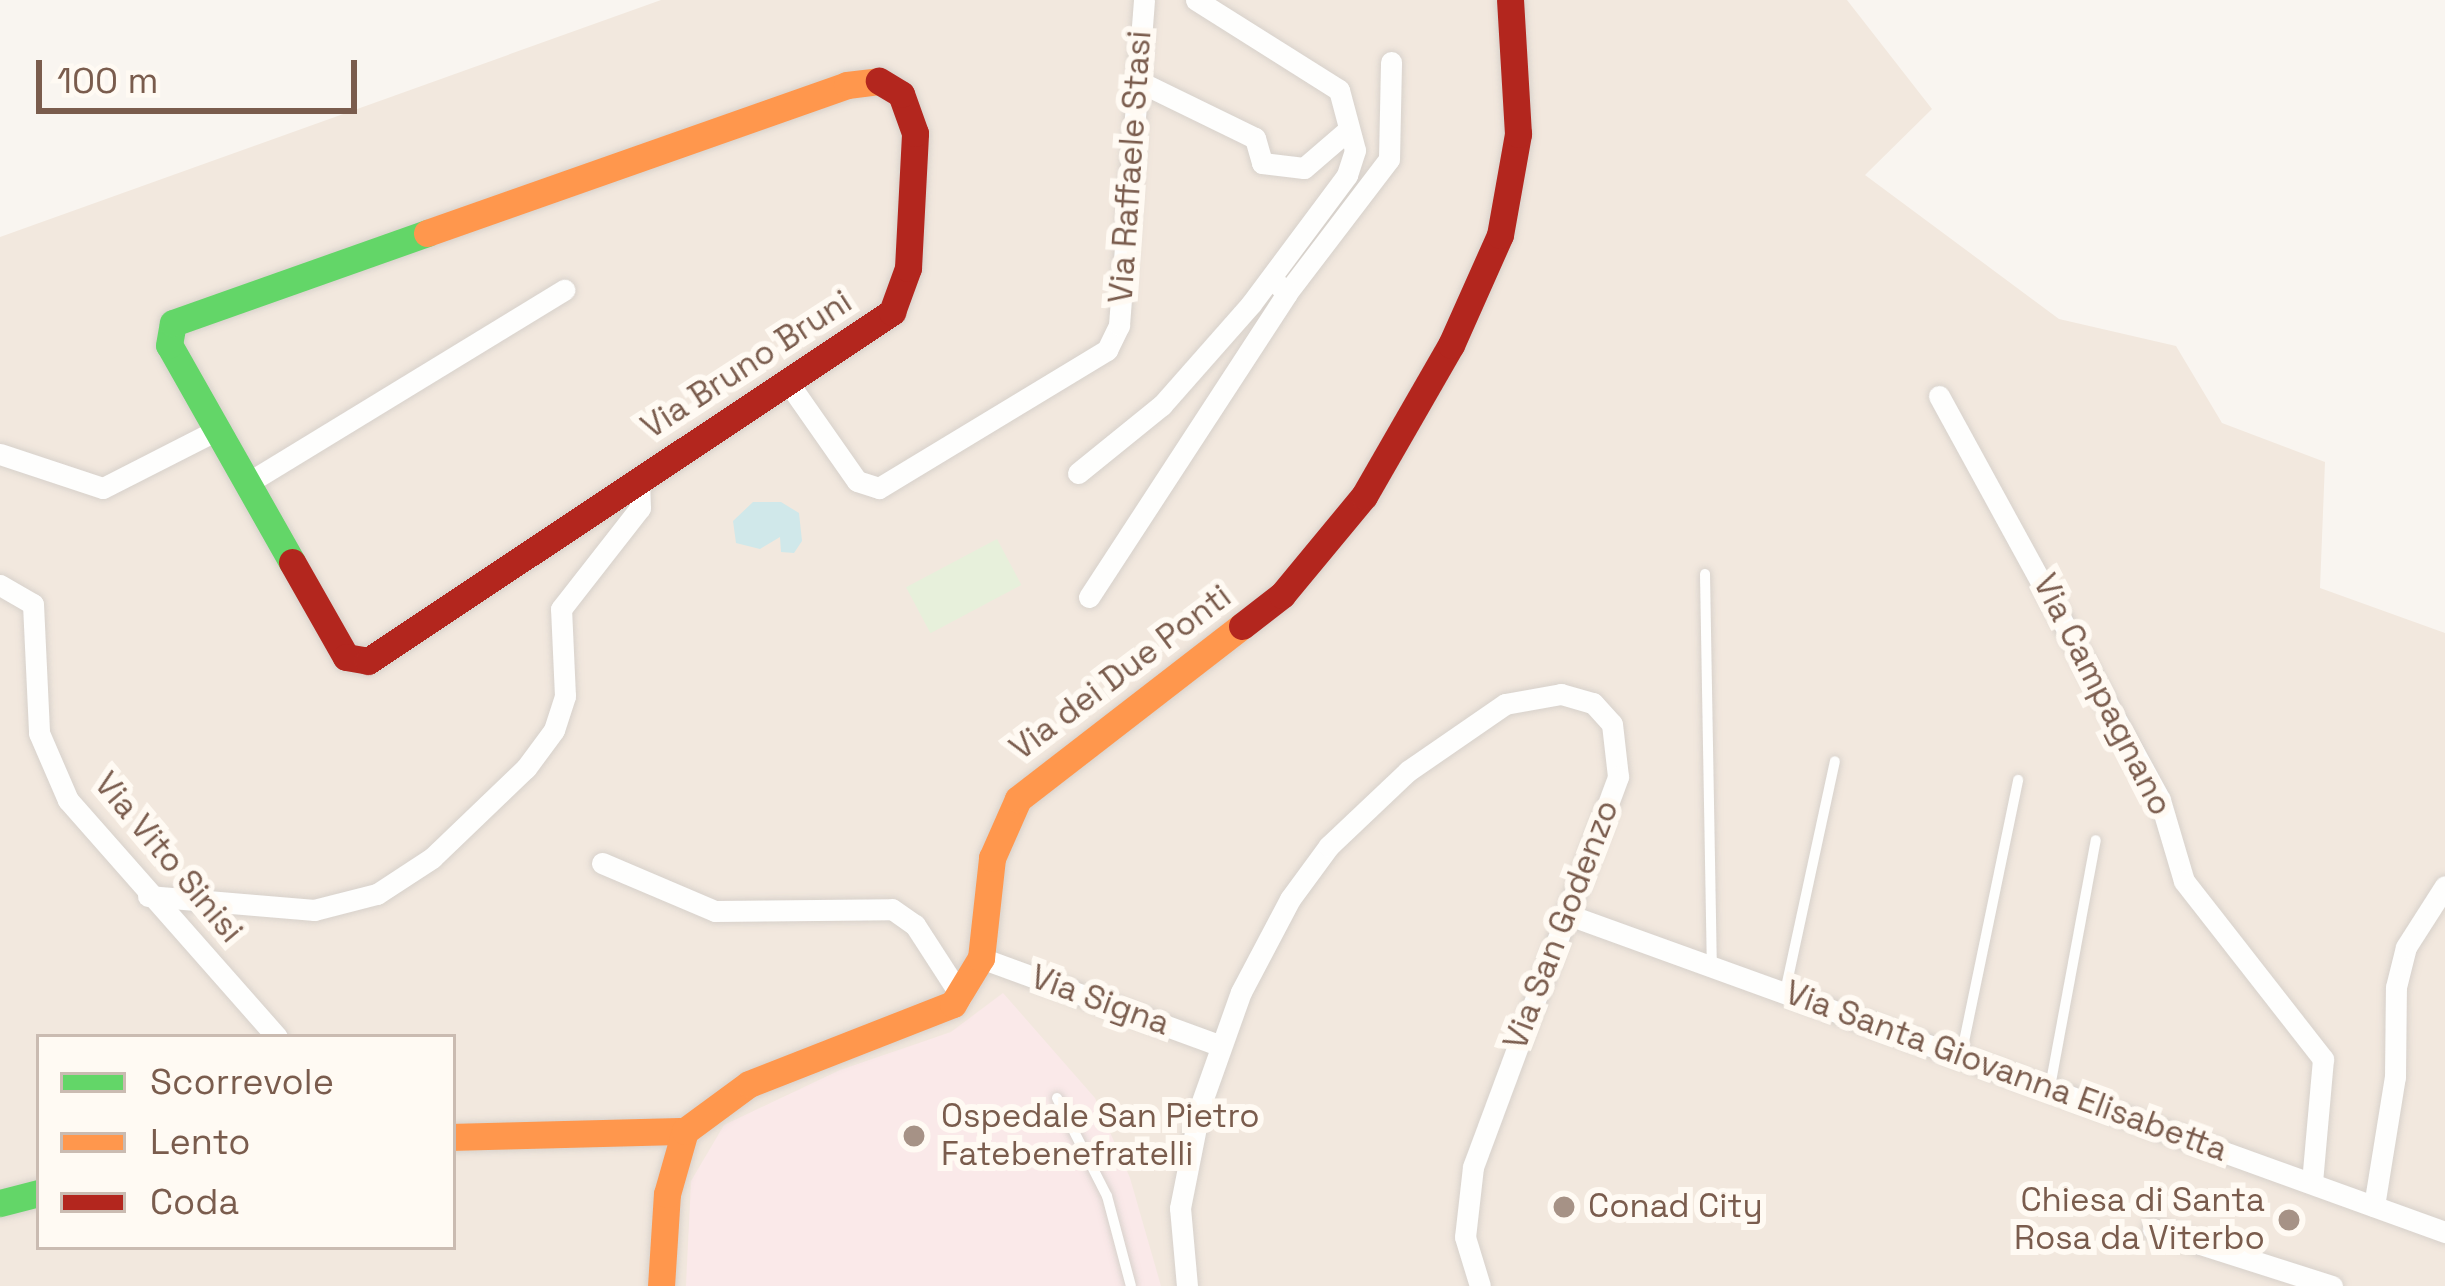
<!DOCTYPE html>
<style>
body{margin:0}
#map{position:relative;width:2445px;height:1286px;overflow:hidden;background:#f9f5f0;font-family:"Space Grotesk",sans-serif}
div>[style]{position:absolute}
.residential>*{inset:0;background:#f2e8de}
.medical>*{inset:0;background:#fae9e9}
.green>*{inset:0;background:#e7f0db;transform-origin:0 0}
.water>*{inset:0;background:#d0e8ea}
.roads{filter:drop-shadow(0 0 3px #d7d1cb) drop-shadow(0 0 3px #d7d1cb)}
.lane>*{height:10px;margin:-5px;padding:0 5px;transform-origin:5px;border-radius:5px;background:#fefefd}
.street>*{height:21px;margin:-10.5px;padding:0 10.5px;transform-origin:10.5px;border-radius:10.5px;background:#fefefd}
.fast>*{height:27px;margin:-13.5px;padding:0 13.5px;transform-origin:13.5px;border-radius:13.5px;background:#63d668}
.slow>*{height:27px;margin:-13.5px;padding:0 13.5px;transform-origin:13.5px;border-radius:13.5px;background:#ff974d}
.jam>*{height:27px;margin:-13.5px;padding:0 13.5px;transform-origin:13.5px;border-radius:13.5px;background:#b3261e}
.dots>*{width:33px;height:33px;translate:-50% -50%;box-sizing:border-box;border:6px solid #fffaf3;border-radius:50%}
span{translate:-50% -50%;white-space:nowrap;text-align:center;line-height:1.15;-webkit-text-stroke:12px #fffaf3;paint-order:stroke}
.street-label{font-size:33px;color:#7a5c4d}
.poi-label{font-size:33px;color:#7a5c4d}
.left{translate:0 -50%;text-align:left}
.right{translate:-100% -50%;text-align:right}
.legend{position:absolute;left:36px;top:1034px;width:420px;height:216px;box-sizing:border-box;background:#fffaf3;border:3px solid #cabbb1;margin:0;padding:15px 21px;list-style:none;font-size:36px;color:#7a5c4d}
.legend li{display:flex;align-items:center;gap:24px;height:60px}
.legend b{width:60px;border:3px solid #cabbb1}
.scale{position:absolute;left:36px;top:60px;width:321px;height:54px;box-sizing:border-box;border:6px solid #7a5c4d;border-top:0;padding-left:15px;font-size:36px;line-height:42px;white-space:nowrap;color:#7a5c4d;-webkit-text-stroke:9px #fffaf3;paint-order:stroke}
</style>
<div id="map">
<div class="residential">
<i style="clip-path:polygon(evenodd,661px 0,1847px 0,1932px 109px,1865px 175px,2059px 319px,2176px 346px,2222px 423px,2325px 462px,2320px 588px,2445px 633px,2445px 1286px,0 1286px,0 237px,661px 0,39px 1037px,453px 1037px,453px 1247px,39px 1247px,39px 1037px)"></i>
</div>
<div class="medical">
<i style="clip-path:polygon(1003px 993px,1095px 1098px,1130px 1178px,1161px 1286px,686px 1286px,691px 1181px,724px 1125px,840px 1070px,951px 1032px)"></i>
</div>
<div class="green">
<i style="left:997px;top:539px;width:52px;height:103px;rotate:62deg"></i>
</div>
<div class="water">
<i style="clip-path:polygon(753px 502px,781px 502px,799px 513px,802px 541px,794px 553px,781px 552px,780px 537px,760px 549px,736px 543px,733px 521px)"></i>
</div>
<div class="roads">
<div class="lane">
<i style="left:1705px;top:574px;width:393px;rotate:89deg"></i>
<i style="left:1785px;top:992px;width:236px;rotate:-77.8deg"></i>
<i style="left:1961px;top:1056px;width:282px;rotate:-78.3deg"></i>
<i style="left:2050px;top:1087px;width:251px;rotate:-79.5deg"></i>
<i style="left:1057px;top:1098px;width:110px;rotate:63deg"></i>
<i style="left:1107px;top:1196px;width:93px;rotate:75.1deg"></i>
</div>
<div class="street">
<i style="left:1138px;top:81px;width:130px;rotate:26deg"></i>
<i style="left:1255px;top:138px;width:26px;rotate:74deg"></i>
<i style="left:1262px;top:163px;width:42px;rotate:6.8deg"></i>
<i style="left:1304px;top:168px;width:57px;rotate:-40.7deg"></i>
<i style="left:1287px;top:293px;width:168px;rotate:-52.7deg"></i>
<i style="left:1389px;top:159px;width:97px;rotate:-88.8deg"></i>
<i style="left:787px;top:381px;width:122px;rotate:55deg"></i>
<i style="left:857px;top:481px;width:23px;rotate:18deg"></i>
<i style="left:879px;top:488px;width:267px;rotate:-31.2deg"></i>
<i style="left:1107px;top:350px;width:28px;rotate:-64deg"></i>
<i style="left:1119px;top:325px;width:326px;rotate:-85.6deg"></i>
<i style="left:1939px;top:396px;width:460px;rotate:61.3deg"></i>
<i style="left:2160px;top:800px;width:84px;rotate:73.5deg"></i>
<i style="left:2184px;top:881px;width:226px;rotate:52deg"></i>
<i style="left:2323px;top:1059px;width:124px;rotate:95.1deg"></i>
<i style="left:0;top:454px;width:108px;rotate:18.3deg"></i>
<i style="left:103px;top:488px;width:128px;rotate:-27deg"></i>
<i style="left:1078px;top:473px;width:108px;rotate:-39deg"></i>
<i style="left:1162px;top:405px;width:135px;rotate:-48.6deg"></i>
<i style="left:1251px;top:304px;width:161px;rotate:-53.3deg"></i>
<i style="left:1347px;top:175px;width:26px;rotate:-72deg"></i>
<i style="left:1355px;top:150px;width:62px;rotate:-104.9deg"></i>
<i style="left:1339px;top:90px;width:169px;rotate:-147.8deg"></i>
<i style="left:246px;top:484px;width:373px;rotate:-31.4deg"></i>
<i style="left:0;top:585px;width:38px;rotate:30deg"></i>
<i style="left:33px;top:604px;width:129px;rotate:87.3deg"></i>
<i style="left:39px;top:733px;width:73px;rotate:66.6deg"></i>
<i style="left:68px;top:800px;width:316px;rotate:48.6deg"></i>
<i style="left:1089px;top:597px;width:363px;rotate:-56.9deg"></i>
<i style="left:1287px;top:293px;width:21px;rotate:-137deg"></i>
<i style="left:602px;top:863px;width:123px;rotate:23deg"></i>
<i style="left:715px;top:911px;width:177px;rotate:-0.6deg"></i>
<i style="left:892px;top:909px;width:28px;rotate:35deg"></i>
<i style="left:915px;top:925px;width:85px;rotate:57.1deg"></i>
<i style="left:148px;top:896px;width:167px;rotate:4.8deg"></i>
<i style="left:314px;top:910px;width:65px;rotate:-14.3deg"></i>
<i style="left:377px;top:894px;width:66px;rotate:-33.2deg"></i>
<i style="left:432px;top:858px;width:130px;rotate:-43.8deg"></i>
<i style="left:526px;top:768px;width:47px;rotate:-53.6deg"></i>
<i style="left:554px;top:730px;width:36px;rotate:-72deg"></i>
<i style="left:565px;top:696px;width:87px;rotate:-92.6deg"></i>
<i style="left:561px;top:609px;width:128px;rotate:-52deg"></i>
<i style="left:640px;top:508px;width:29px;rotate:-92deg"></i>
<i style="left:1566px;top:914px;width:935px;rotate:19.89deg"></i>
<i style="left:981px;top:958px;width:253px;rotate:20.1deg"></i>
<i style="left:2374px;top:1206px;width:131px;rotate:-80.8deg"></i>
<i style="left:2395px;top:1077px;width:90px;rotate:-89.4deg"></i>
<i style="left:2396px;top:987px;width:41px;rotate:-76deg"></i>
<i style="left:2406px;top:947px;width:72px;rotate:-57.4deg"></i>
<i style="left:2153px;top:1229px;width:188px;rotate:17.7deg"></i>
<i style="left:1187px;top:1286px;width:78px;rotate:-95.1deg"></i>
<i style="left:1180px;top:1208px;width:103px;rotate:-78.8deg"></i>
<i style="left:1200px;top:1107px;width:122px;rotate:-70.4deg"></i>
<i style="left:1241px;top:992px;width:105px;rotate:-62.2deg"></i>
<i style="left:1290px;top:899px;width:66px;rotate:-53.7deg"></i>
<i style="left:1329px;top:846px;width:109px;rotate:-43.5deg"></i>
<i style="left:1408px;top:771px;width:118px;rotate:-34.6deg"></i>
<i style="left:1505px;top:704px;width:57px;rotate:-10.1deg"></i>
<i style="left:1561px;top:694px;width:33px;rotate:16deg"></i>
<i style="left:1593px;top:703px;width:28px;rotate:48deg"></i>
<i style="left:1612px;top:724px;width:53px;rotate:83.5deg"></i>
<i style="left:1618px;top:777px;width:416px;rotate:110.4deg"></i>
<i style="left:1473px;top:1167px;width:70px;rotate:96.5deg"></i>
<i style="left:1465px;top:1237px;width:51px;rotate:73deg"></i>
</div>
<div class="fast">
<i style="left:292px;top:562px;width:249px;rotate:-119.5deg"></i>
<i style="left:169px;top:345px;width:22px;rotate:-80deg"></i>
<i style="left:173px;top:323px;width:269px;rotate:-19.5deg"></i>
<i style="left:0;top:1203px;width:40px;rotate:-14.4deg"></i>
</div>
<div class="slow">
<i style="left:427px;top:233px;width:445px;rotate:-19.4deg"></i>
<i style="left:847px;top:85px;width:32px;rotate:-7deg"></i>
<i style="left:453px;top:1137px;width:232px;rotate:-1.5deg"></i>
<i style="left:661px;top:1286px;width:92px;rotate:-86.3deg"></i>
<i style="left:667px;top:1194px;width:66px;rotate:-74.1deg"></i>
<i style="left:685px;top:1131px;width:79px;rotate:-36.3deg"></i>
<i style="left:749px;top:1084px;width:219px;rotate:-21.4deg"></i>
<i style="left:953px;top:1004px;width:54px;rotate:-58.7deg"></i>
<i style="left:981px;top:958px;width:101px;rotate:-83.7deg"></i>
<i style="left:992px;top:858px;width:64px;rotate:-66.2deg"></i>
<i style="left:1018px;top:799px;width:283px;rotate:-37.7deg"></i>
</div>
<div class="jam">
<i style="left:292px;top:562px;width:109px;rotate:60.4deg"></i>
<i style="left:346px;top:657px;width:22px;rotate:10deg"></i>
<i style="left:368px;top:661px;width:630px;rotate:-33.66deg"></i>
<i style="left:892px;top:312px;width:47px;rotate:-70deg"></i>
<i style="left:908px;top:268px;width:135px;rotate:-87deg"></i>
<i style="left:915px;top:133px;width:41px;rotate:-109.7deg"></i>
<i style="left:901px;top:94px;width:26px;rotate:-149deg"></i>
<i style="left:1242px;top:626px;width:51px;rotate:-37.8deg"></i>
<i style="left:1282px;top:595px;width:129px;rotate:-50.4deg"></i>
<i style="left:1364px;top:496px;width:174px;rotate:-60.1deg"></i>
<i style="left:1451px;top:345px;width:120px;rotate:-66deg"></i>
<i style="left:1500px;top:235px;width:103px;rotate:-79.9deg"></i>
<i style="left:1518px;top:134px;width:134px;rotate:-93.4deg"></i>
</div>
</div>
<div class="dots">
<i style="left:914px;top:1136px;background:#a69286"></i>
<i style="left:1564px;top:1207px;background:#a69286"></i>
<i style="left:2289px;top:1220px;background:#a69286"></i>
</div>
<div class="street-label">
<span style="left:1131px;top:167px;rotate:-86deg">Via Raffaele Stasi</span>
<span style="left:747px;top:365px;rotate:-33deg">Via Bruno Bruni</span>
<span style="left:1121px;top:673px;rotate:-37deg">Via dei Due Ponti</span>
<span style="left:2102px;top:695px;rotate:63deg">Via Campagnano</span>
<span style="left:168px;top:858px;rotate:50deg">Via Vito Sinisi</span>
<span style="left:1562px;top:925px;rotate:-69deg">Via San Godenzo</span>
<span style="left:1100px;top:1001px;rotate:20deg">Via Signa</span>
<span style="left:2006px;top:1072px;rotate:20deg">Via Santa Giovanna Elisabetta</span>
</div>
<div class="poi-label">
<span class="left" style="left:941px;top:1136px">Ospedale San Pietro<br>Fatebenefratelli</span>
<span class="right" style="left:2265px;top:1220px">Chiesa di Santa<br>Rosa da Viterbo</span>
<span class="left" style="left:1588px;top:1207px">Conad City</span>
</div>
<ul class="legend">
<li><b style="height:15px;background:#63d668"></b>Scorrevole</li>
<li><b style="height:15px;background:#ff974d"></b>Lento</li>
<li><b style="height:15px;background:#b3261e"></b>Coda</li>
</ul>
<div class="scale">100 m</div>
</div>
